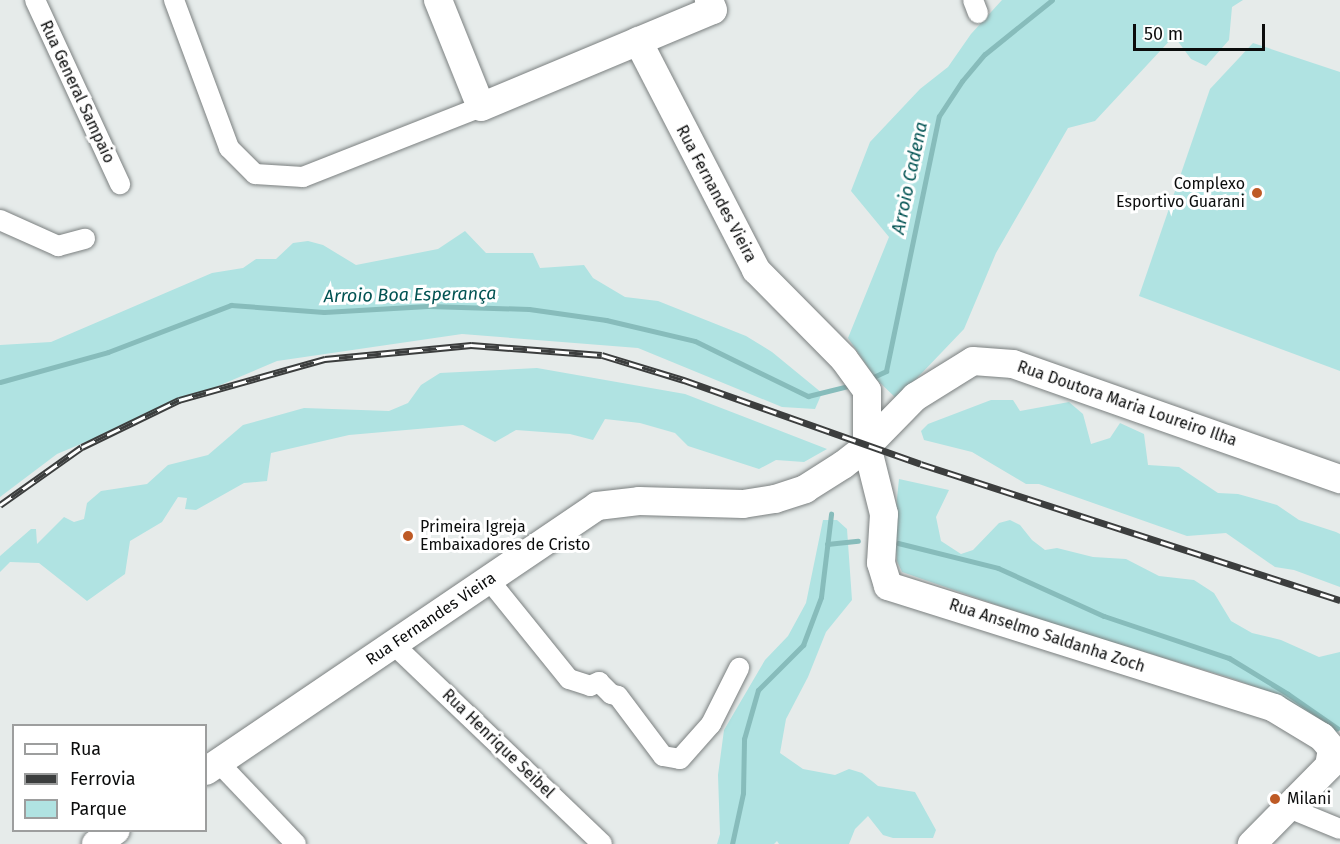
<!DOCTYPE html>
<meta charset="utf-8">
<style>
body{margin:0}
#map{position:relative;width:1340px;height:844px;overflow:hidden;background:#e6ebea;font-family:"Fira Sans",sans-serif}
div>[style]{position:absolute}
.green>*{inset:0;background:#b0e3e2}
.stream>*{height:5px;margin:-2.5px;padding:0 2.5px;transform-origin:2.5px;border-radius:2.5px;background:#87bcbb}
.roads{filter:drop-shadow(0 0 2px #7b8080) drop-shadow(0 0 2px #7b8080)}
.street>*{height:20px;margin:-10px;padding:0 10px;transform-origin:10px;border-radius:10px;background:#fff}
.secondary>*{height:28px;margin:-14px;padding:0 14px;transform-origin:14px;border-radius:14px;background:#fff}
.rail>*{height:7px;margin-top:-3.5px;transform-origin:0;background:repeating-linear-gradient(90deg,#fff 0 14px,#3c3e3e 0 28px);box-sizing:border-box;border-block:2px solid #3c3e3e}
.dots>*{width:16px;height:16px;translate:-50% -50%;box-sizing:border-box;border:3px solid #fff;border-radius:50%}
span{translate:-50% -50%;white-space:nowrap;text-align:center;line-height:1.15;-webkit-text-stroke:6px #fff;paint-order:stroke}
.street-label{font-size:16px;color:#0b0c0c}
.poi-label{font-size:16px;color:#0b0c0c}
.right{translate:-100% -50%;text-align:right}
.left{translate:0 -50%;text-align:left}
.water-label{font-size:18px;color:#025353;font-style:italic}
.legend{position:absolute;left:12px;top:724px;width:195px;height:108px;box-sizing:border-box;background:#fff;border:2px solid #9d9e9e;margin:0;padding:8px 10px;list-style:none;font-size:18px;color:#0b0c0c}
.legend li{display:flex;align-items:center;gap:12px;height:30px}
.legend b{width:30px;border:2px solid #9d9e9e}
.scale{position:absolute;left:1133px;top:24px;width:132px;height:27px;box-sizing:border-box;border:3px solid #0b0c0c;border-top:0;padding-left:8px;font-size:18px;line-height:21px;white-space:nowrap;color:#0b0c0c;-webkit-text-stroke:4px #fff;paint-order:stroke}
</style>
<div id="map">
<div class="green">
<i style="clip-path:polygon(1002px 0,1243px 0,1232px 7px,1229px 40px,1206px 66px,1191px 59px,1174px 36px,1095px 121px,1068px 128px,996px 253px,964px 329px,897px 399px,876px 379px,848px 338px,889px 237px,851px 191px,870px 142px,920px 89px,948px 67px,971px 34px)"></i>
<i style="clip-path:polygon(1253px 43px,1340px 72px,1340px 371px,1139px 296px,1210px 89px)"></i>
<i style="clip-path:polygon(465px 231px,486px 253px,533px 253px,540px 268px,584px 265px,593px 278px,625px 297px,658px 301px,746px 336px,772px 352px,822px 393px,815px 409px,782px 407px,638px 348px,462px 334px,277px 361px,57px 454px,0 497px,0 345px,51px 342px,212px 273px,243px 268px,256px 259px,276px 259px,293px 243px,308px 241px,323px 245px,356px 265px,438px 249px)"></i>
<i style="clip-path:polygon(537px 368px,685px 394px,827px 449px,804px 462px,776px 460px,759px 469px,688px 446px,675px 433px,640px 423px,605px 419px,593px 440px,570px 434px,516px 430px,495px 442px,463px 425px,349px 435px,271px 453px,267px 481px,244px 483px,196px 510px,185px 509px,187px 498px,178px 497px,162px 522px,130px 541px,125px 574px,87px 601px,39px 563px,10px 562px,0 572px,0 556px,31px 529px,36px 529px,37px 544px,64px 517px,74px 522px,84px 519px,87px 503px,101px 491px,147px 484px,168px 465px,208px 455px,243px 425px,304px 408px,389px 411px,408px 403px,421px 385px,440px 373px)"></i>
<i style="clip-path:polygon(991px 400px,1013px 400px,1020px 411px,1069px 402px,1083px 414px,1091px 444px,1110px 438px,1120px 423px,1144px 434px,1148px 465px,1179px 467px,1218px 493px,1238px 494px,1277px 505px,1299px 520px,1336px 532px,1340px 534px,1340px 587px,1294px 570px,1275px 567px,1226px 533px,1187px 536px,1039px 484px,1026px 484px,972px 452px,924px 440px,921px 431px,928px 424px)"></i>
<i style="clip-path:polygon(899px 479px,949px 490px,936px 517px,941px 541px,961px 554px,973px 550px,999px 523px,1010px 520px,1020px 525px,1032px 540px,1045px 550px,1057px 548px,1093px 557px,1126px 559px,1159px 576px,1194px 580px,1214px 593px,1231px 621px,1252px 633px,1281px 640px,1319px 657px,1340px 652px,1340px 728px,1336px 733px,1269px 692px,1231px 678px,1061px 627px,902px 572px,897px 561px,894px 527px)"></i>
<i style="clip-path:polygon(823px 520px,837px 520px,847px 529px,852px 600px,826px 632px,808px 677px,786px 719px,780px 753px,803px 769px,835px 775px,849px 769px,862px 773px,878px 786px,915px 792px,936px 830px,933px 838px,893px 838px,883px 835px,868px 816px,855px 829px,849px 844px,779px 844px,777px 841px,774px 844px,717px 844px,720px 834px,718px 775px,724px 730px,765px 660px,788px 636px,806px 603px)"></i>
</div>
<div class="stream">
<i style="left:869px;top:379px;width:19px;rotate:-25deg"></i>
<i style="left:886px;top:371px;width:260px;rotate:-78.3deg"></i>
<i style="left:939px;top:116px;width:42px;rotate:-56.7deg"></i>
<i style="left:962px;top:81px;width:35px;rotate:-50deg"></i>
<i style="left:985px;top:54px;width:86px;rotate:-38.9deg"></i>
<i style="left:0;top:382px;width:112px;rotate:-15.5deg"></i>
<i style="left:108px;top:352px;width:132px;rotate:-20.9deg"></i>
<i style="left:231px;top:305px;width:93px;rotate:4.3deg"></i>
<i style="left:324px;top:312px;width:104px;rotate:-3.3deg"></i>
<i style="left:428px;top:306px;width:101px;rotate:1.7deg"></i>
<i style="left:529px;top:309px;width:78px;rotate:8.1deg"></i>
<i style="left:606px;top:320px;width:91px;rotate:13.3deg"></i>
<i style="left:695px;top:341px;width:126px;rotate:26deg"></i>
<i style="left:808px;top:396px;width:45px;rotate:-14deg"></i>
<i style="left:898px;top:543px;width:103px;rotate:14deg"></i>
<i style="left:998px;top:568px;width:116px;rotate:24.4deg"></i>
<i style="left:1104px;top:616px;width:132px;rotate:18.6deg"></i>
<i style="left:1229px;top:658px;width:69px;rotate:31.4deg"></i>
<i style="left:1288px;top:694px;width:60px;rotate:34.8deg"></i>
<i style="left:827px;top:544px;width:31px;rotate:-6deg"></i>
<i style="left:732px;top:844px;width:52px;rotate:-77.8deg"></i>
<i style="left:743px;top:793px;width:54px;rotate:-88.9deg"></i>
<i style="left:744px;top:739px;width:51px;rotate:-74.1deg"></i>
<i style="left:758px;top:690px;width:64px;rotate:-45deg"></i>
<i style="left:803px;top:645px;width:51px;rotate:-69.4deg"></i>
<i style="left:821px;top:597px;width:84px;rotate:-83.1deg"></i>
</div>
<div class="roads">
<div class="street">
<i style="left:35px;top:0;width:203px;rotate:65.2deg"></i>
<i style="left:174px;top:0;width:158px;rotate:69.6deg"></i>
<i style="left:229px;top:148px;width:37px;rotate:45deg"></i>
<i style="left:255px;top:174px;width:48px;rotate:3.6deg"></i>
<i style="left:303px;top:177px;width:191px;rotate:-21.5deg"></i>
<i style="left:973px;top:0;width:14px;rotate:69deg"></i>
<i style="left:0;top:220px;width:64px;rotate:24.1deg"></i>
<i style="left:58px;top:246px;width:28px;rotate:-15deg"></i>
<i style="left:489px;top:580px;width:127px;rotate:51.1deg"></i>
<i style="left:569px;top:679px;width:22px;rotate:18deg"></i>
<i style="left:590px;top:686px;width:10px;rotate:-24deg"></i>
<i style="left:599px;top:682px;width:17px;rotate:45deg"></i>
<i style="left:611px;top:694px;width:7px;rotate:16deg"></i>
<i style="left:618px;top:696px;width:75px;rotate:53.1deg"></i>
<i style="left:663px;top:756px;width:17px;rotate:10deg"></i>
<i style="left:680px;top:759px;width:47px;rotate:-48.5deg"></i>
<i style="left:711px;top:724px;width:63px;rotate:-63.4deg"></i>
<i style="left:393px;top:644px;width:289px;rotate:43.7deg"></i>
<i style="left:218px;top:762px;width:113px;rotate:46.4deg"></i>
<i style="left:1289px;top:808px;width:55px;rotate:22.4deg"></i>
</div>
<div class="secondary">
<i style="left:438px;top:0;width:115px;rotate:68.1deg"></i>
<i style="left:481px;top:107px;width:251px;rotate:-22.7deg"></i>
<i style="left:713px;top:10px;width:11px;rotate:-112deg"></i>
<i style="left:638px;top:41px;width:258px;rotate:62.7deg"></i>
<i style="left:756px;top:270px;width:125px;rotate:45.3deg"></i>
<i style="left:844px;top:359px;width:39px;rotate:54deg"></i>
<i style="left:867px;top:391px;width:55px;rotate:90deg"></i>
<i style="left:867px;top:446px;width:70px;rotate:76deg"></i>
<i style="left:884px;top:514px;width:49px;rotate:93.5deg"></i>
<i style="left:881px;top:563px;width:24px;rotate:73deg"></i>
<i style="left:888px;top:586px;width:405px;rotate:17.5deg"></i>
<i style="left:1274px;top:708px;width:56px;rotate:31.1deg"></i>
<i style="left:1322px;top:737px;width:16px;rotate:50deg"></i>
<i style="left:1332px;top:749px;width:17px;rotate:100deg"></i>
<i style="left:1329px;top:766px;width:110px;rotate:134.6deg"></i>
<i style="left:206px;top:771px;width:472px;rotate:-34.1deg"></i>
<i style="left:597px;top:506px;width:42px;rotate:-6.8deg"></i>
<i style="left:639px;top:501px;width:104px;rotate:1.7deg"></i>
<i style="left:743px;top:504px;width:32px;rotate:-9deg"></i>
<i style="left:775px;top:499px;width:32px;rotate:-18deg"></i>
<i style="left:805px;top:489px;width:45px;rotate:-32.3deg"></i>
<i style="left:843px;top:465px;width:31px;rotate:-38deg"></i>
<i style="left:867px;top:446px;width:69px;rotate:-45.6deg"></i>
<i style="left:915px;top:397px;width:68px;rotate:-31.8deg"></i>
<i style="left:973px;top:361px;width:40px;rotate:4.3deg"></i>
<i style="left:1013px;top:364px;width:347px;rotate:19.4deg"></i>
<i style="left:96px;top:844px;width:24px;rotate:-35deg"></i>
</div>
</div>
<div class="rail">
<i style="left:0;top:505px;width:100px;rotate:-35.3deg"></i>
<i style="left:82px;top:447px;width:108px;rotate:-25.9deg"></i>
<i style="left:179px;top:400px;width:152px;rotate:-15.7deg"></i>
<i style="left:325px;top:359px;width:147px;rotate:-5.5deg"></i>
<i style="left:471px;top:345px;width:131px;rotate:4.4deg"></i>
<i style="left:602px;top:355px;width:86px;rotate:17deg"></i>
<i style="left:684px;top:380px;width:251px;rotate:19.5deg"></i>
<i style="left:921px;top:464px;width:441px;rotate:18deg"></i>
</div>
<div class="dots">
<i style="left:1257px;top:193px;background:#be5a25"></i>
<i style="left:408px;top:536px;background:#be5a25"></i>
<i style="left:1275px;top:799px;background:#be5a25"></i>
</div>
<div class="street-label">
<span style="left:77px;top:92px;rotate:65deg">Rua General Sampaio</span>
<span style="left:716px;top:194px;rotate:62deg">Rua Fernandes Vieira</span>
<span style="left:1127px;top:404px;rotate:19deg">Rua Doutora Maria Loureiro Ilha</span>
<span style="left:431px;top:619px;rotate:-34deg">Rua Fernandes Vieira</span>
<span style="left:1047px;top:636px;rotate:18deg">Rua Anselmo Saldanha Zoch</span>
<span style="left:498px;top:744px;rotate:44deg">Rua Henrique Seibel</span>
</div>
<div class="poi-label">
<span class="right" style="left:1245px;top:193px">Complexo<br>Esportivo Guarani</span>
<span class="left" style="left:420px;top:536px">Primeira Igreja<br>Embaixadores de Cristo</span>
<span class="left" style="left:1287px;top:799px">Milani</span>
</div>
<div class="water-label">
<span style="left:910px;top:178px;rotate:-78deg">Arroio Cadena</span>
<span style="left:410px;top:295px;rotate:-1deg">Arroio Boa Esperança</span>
</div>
<ul class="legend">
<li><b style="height:8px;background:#fff"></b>Rua</li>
<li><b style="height:8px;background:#3c3e3e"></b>Ferrovia</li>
<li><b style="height:16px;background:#b0e3e2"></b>Parque</li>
</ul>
<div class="scale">50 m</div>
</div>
